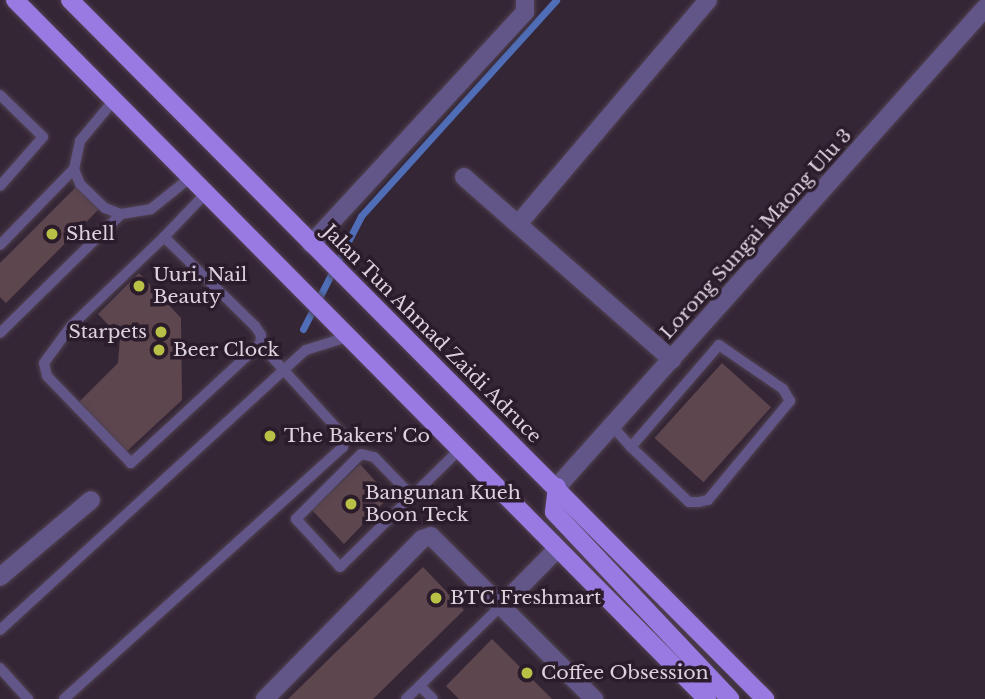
<!DOCTYPE html>
<style>
body{margin:0}
#map{position:relative;width:985px;height:699px;overflow:hidden;background:#352636;font-family:"Libre Baskerville",serif}
div>[style]{position:absolute}
.stream>*{height:7px;margin:-3.5px;padding:0 3.5px;transform-origin:3.5px;border-radius:3.5px;background:#4f6eb7}
.building>*{inset:0;background:#5e464f;transform-origin:0 0}
.roads{filter:drop-shadow(0 0 2px #504251) drop-shadow(0 0 2px #504251)}
.lane>*{height:10px;margin:-5px;padding:0 5px;transform-origin:5px;border-radius:5px;background:#625587}
.street>*{height:18px;margin:-9px;padding:0 9px;transform-origin:9px;border-radius:9px;background:#625587}
.primary>*{height:18px;margin:-9px;padding:0 9px;transform-origin:9px;border-radius:9px;background:#987ae2}
.dots>*{width:19px;height:19px;translate:-50% -50%;box-sizing:border-box;border:4px solid #2b1c2b;border-radius:50%}
span{translate:-50% -50%;white-space:nowrap;text-align:center;line-height:1.15;-webkit-text-stroke:7px #2b1c2b;paint-order:stroke}
.poi-label{font-size:19px;color:#dcd2dc}
.left{translate:0 -50%;text-align:left}
.right{translate:-100% -50%;text-align:right}
.street-label{font-size:19px;color:#dcd2dc}
</style>
<div id="map">
<div class="stream">
<i style="left:303px;top:329px;width:127px;rotate:-62.8deg"></i>
<i style="left:361px;top:216px;width:291px;rotate:-47.9deg"></i>
</div>
<div class="building">
<i style="clip-path:polygon(81px 182px,103px 205px,6px 303px,0 297px,0 263px)"></i>
<i style="clip-path:polygon(139px 273px,181px 318px,182px 400px,126px 452px,79px 402px,118px 363px,120px 337px,98px 314px)"></i>
<i style="left:722px;top:363px;width:66px;height:101px;rotate:42deg"></i>
<i style="clip-path:polygon(360px 464px,384px 491px,386px 500px,344px 544px,312px 510px)"></i>
<i style="clip-path:polygon(423px 567px,464px 610px,373px 699px,288px 699px)"></i>
<i style="clip-path:polygon(492px 639px,552px 699px,459px 699px,446px 686px)"></i>
</div>
<div class="roads">
<div class="lane">
<i style="left:0;top:95px;width:60px;rotate:44.3deg"></i>
<i style="left:43px;top:137px;width:65px;rotate:131.3deg"></i>
<i style="left:114px;top:100px;width:53px;rotate:129.7deg"></i>
<i style="left:80px;top:141px;width:29px;rotate:102deg"></i>
<i style="left:74px;top:169px;width:16px;rotate:68deg"></i>
<i style="left:80px;top:184px;width:35px;rotate:44deg"></i>
<i style="left:105px;top:208px;width:17px;rotate:21deg"></i>
<i style="left:121px;top:214px;width:30px;rotate:-9deg"></i>
<i style="left:151px;top:209px;width:51px;rotate:-38.7deg"></i>
<i style="left:164px;top:237px;width:127px;rotate:44.4deg"></i>
<i style="left:255px;top:326px;width:11px;rotate:56deg"></i>
<i style="left:261px;top:335px;width:9px;rotate:96deg"></i>
<i style="left:260px;top:344px;width:176px;rotate:137.3deg"></i>
<i style="left:131px;top:463px;width:121px;rotate:-134deg"></i>
<i style="left:47px;top:376px;width:13px;rotate:-103deg"></i>
<i style="left:44px;top:363px;width:46px;rotate:-53.9deg"></i>
<i style="left:71px;top:326px;width:129px;rotate:-43.7deg"></i>
<i style="left:164px;top:237px;width:61px;rotate:-46.3deg"></i>
<i style="left:0;top:245px;width:106px;rotate:-45.8deg"></i>
<i style="left:0;top:333px;width:170px;rotate:-44.5deg"></i>
<i style="left:613px;top:427px;width:27px;rotate:48deg"></i>
<i style="left:631px;top:447px;width:80px;rotate:43.5deg"></i>
<i style="left:689px;top:502px;width:10px"></i>
<i style="left:699px;top:502px;width:9px;rotate:-13deg"></i>
<i style="left:708px;top:500px;width:129px;rotate:-50.4deg"></i>
<i style="left:790px;top:401px;width:14px;rotate:-120deg"></i>
<i style="left:783px;top:389px;width:78px;rotate:-145.5deg"></i>
<i style="left:719px;top:345px;width:135px;rotate:130.8deg"></i>
<i style="left:411px;top:495px;width:53px;rotate:-134.2deg"></i>
<i style="left:374px;top:457px;width:13px;rotate:-167deg"></i>
<i style="left:361px;top:454px;width:92px;rotate:135deg"></i>
<i style="left:296px;top:519px;width:65px;rotate:47.5deg"></i>
<i style="left:340px;top:567px;width:167px;rotate:-44.5deg"></i>
<i style="left:0;top:630px;width:415px;rotate:-42.5deg"></i>
<i style="left:306px;top:350px;width:43px;rotate:-17.6deg"></i>
<i style="left:0;top:668px;width:42px;rotate:47.9deg"></i>
<i style="left:420px;top:686px;width:18px;rotate:45deg"></i>
<i style="left:64px;top:699px;width:376px;rotate:-42.1deg"></i>
<i style="left:343px;top:447px;width:14px;rotate:-98deg"></i>
<i style="left:341px;top:433px;width:120px;rotate:-132.3deg"></i>
<i style="left:406px;top:699px;width:133px;rotate:-44.4deg"></i>
</div>
<div class="street">
<i style="left:464px;top:177px;width:277px;rotate:41.3deg"></i>
<i style="left:519px;top:223px;width:292px;rotate:-49.7deg"></i>
<i style="left:311px;top:244px;width:316px;rotate:-47.3deg"></i>
<i style="left:525px;top:12px;width:12px;rotate:-90deg"></i>
<i style="left:557px;top:487px;width:642px;rotate:-48.22deg"></i>
<i style="left:0;top:577px;width:119px;rotate:-40.2deg"></i>
<i style="left:501px;top:606px;width:80px;rotate:-45.5deg"></i>
<i style="left:265px;top:699px;width:224px;rotate:-45.5deg"></i>
<i style="left:422px;top:539px;width:9px;rotate:-18deg"></i>
<i style="left:431px;top:536px;width:231px;rotate:45deg"></i>
</div>
<div class="primary">
<i style="left:15px;top:0;width:984px;rotate:45.29deg"></i>
<i style="left:70px;top:0;width:986px;rotate:45.16deg"></i>
<i style="left:557px;top:487px;width:25px;rotate:97deg"></i>
<i style="left:554px;top:512px;width:257px;rotate:46.7deg"></i>
</div>
</div>
<div class="dots">
<i style="left:52px;top:234px;background:#b9c046"></i>
<i style="left:139px;top:286px;background:#b9c046"></i>
<i style="left:161px;top:332px;background:#b9c046"></i>
<i style="left:159px;top:350px;background:#b9c046"></i>
<i style="left:270px;top:436px;background:#b9c046"></i>
<i style="left:351px;top:504px;background:#b9c046"></i>
<i style="left:436px;top:598px;background:#b9c046"></i>
<i style="left:527px;top:673px;background:#b9c046"></i>
</div>
<div class="poi-label">
<span class="left" style="left:66px;top:234px">Shell</span>
<span class="left" style="left:153px;top:286px">Uuri. Nail<br>Beauty</span>
<span class="right" style="left:147px;top:332px">Starpets</span>
<span class="left" style="left:173px;top:350px">Beer Clock</span>
<span class="left" style="left:284px;top:436px">The Bakers' Co</span>
<span class="left" style="left:365px;top:504px">Bangunan Kueh<br>Boon Teck</span>
<span class="left" style="left:450px;top:598px">BTC Freshmart</span>
<span class="left" style="left:541px;top:673px">Coffee Obsession</span>
</div>
<div class="street-label">
<span style="left:756px;top:234px;rotate:-48deg">Lorong Sungai Maong Ulu 3</span>
<span style="left:432px;top:334px;rotate:45deg">Jalan Tun Ahmad Zaidi Adruce</span>
</div>
</div>
